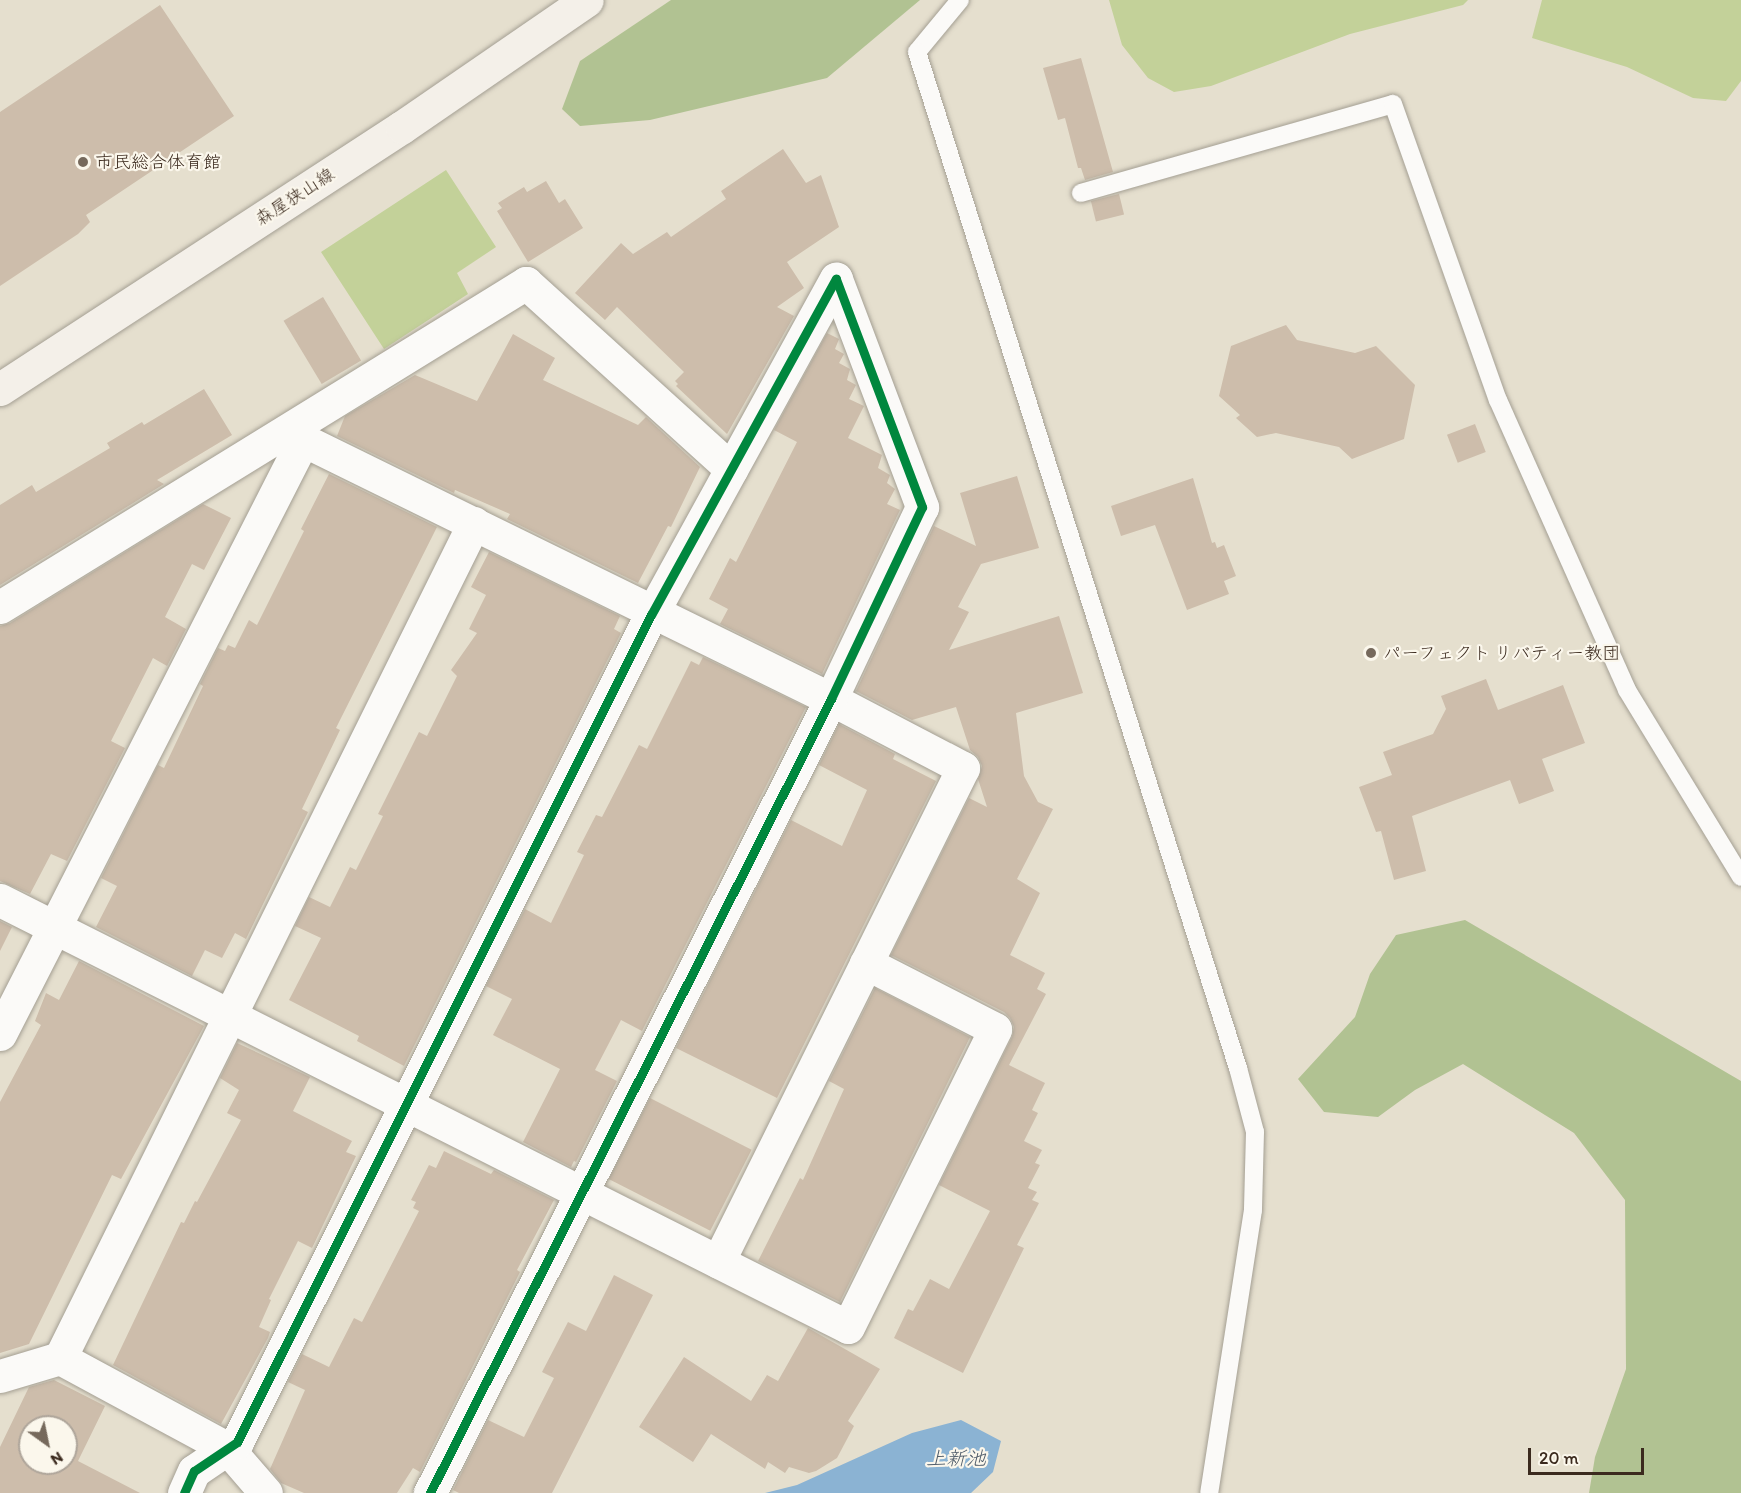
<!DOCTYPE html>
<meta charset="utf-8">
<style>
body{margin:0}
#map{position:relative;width:1741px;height:1493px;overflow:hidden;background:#e5dfce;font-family:Itim,"Klee One",sans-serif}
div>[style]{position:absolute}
.green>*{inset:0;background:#c3d199}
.forest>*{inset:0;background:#b1c292}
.water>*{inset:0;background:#8bb3d3}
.building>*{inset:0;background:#cdbdab;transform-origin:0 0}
.roads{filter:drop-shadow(0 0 2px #a49f93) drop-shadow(0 0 2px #a49f93)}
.lane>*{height:18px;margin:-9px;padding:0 9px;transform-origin:9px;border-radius:9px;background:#fbfaf8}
.street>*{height:33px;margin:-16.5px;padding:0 16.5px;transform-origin:16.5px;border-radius:16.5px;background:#fbfaf8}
.secondary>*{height:33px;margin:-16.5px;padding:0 16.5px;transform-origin:16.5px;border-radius:16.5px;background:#f4f0e9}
.cycleway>*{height:9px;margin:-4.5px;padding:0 4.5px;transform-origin:4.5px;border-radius:4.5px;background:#00873e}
.dots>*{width:16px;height:16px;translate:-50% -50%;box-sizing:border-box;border:3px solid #fbf7ec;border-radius:50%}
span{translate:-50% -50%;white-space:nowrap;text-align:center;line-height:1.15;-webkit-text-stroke:4.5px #fbf7ec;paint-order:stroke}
.poi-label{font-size:18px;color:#3b2a1e}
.left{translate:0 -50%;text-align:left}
.street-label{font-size:18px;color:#3b2a1e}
.water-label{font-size:20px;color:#4c5967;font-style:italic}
.north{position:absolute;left:18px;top:1415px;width:60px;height:60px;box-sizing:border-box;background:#fbf7ec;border:2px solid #aea59a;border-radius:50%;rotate:147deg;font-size:16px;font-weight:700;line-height:24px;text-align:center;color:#3b2a1e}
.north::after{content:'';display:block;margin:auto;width:21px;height:27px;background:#76695c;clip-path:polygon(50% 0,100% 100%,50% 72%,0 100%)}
.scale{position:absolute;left:1528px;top:1448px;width:116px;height:27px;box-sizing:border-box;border:3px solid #3b2a1e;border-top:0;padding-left:8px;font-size:18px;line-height:21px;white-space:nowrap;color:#3b2a1e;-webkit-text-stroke:4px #fbf7ec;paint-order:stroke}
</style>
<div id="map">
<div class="green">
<i style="clip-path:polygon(1109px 0,1468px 0,1463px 5px,1350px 34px,1211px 86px,1174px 92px,1148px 78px,1122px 45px)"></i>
<i style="clip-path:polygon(1542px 0,1741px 0,1741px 81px,1726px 101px,1693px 98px,1627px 67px,1532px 38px)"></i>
<i style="clip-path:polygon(446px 170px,496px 247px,457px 273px,468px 294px,384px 349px,321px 252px)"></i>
</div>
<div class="forest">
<i style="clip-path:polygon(671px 0,920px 0,827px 78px,650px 120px,580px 126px,562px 109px,580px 61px)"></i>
<i style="clip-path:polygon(1465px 920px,1741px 1081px,1741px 1493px,1589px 1493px,1595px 1457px,1626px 1369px,1625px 1200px,1574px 1133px,1463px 1064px,1415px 1090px,1378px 1117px,1324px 1112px,1298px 1079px,1355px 1017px,1370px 974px,1396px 935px)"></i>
</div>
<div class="water">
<i style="clip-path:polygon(961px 1420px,1001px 1441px,993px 1472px,971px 1493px,765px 1493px,797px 1485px,912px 1433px)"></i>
</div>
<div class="building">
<i style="clip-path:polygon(160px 5px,234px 116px,86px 215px,90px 222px,78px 234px,0 286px,0 112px)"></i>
<i style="clip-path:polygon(1081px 58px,1113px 172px,1085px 180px,1081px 168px,1078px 168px,1065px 118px,1058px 120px,1043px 68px)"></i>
<i style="clip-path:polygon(783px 149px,806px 183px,821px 175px,839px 227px,787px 262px,804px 288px,777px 307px,794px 316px,727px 434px,676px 386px,678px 384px,675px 381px,684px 372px,617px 307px,605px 320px,575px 293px,621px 243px,633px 254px,667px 232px,671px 237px,726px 199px,721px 191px)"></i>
<i style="clip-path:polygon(546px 181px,559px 203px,565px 199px,583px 228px,528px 262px,497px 211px,502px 208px,498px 203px,524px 187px,527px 192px)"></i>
<i style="left:1119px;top:194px;width:21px;height:29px;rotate:76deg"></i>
<i style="left:323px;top:297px;width:74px;height:46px;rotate:59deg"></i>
<i style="clip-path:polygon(1286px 325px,1297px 340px,1355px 353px,1376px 346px,1415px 385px,1404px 439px,1352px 459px,1339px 447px,1276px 433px,1257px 437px,1236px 418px,1240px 415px,1219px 396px,1231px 346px)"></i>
<i style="clip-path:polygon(827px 333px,839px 339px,835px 349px,844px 354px,839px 363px,850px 369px,847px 380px,856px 385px,849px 399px,864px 406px,848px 438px,882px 455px,878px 468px,890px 475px,887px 483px,895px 489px,887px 504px,900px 510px,822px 674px,720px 624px,728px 609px,709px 599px,730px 558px,736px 562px,797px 442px,774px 430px)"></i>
<i style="clip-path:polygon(513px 334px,555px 358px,543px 380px,638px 425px,646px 417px,700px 467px,671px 527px,668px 526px,638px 583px,507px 519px,510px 514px,455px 490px,454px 493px,337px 436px,345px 416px,415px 375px,477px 401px)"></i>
<i style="clip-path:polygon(204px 389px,232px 435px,157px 480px,164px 484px,0 585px,0 505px,32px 485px,36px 492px,110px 448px,107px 443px,142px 422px,144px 425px)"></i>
<i style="left:1475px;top:424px;width:30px;height:30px;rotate:69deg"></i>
<i style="clip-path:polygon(329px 474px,437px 527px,336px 728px,340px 730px,302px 809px,308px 812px,246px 939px,235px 933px,222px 958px,205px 950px,192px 976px,96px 927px,117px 886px,101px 878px,158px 765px,164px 768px,203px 686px,200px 684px,218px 648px,225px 651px,228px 645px,235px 648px,249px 620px,257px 625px,304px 531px,301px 529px)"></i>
<i style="clip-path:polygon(1017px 476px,1039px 548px,981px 564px,958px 607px,969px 612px,949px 650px,1059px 616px,1083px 693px,1016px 713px,1024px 776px,1038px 802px,1053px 809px,1017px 879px,1040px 893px,1010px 955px,1045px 973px,1037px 989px,1046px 994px,1009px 1065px,1045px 1083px,1032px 1110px,1038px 1113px,1024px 1141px,1042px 1150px,1035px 1163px,1040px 1165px,1028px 1188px,1037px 1192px,1032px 1200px,1039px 1203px,1017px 1245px,1024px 1248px,963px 1373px,894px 1338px,908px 1309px,913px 1311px,930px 1279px,949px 1289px,990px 1211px,939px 1185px,1012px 1037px,1014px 1027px,1010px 1018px,1004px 1012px,891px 955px,969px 798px,987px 807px,978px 779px,982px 766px,978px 757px,970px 750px,956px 707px,912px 720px,856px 691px,934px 526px,976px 546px,960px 493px)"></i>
<i style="clip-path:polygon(1193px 478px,1212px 543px,1215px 542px,1217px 548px,1224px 545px,1236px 576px,1224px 581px,1229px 594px,1187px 610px,1155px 525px,1121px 536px,1111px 506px)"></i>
<i style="clip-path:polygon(203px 504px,231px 518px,204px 570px,192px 564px,165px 617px,186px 629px,167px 666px,153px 658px,111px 741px,125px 748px,67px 861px,51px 854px,30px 894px,0 881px,0 626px,10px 623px)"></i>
<i style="clip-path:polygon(489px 552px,620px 616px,614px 629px,621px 633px,404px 1066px,357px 1041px,359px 1036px,289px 1000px,321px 938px,295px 926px,309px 897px,330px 907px,350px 867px,356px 870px,383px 816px,378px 814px,419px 732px,427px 736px,457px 676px,451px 670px,477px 633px,469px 629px,486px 595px,471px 587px)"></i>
<i style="clip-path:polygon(703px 657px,806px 707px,642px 1031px,621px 1020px,595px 1070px,617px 1081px,576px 1162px,574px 1161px,571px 1167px,523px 1142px,560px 1069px,493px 1035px,512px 999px,486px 986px,525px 909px,551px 923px,584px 855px,577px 852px,596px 815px,602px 817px,639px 745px,647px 749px,691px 661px,699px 665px)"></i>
<i style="clip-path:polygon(1486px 679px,1498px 710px,1563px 685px,1585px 743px,1542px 759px,1554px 791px,1519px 804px,1510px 780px,1412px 816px,1426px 871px,1394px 880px,1381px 831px,1376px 832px,1359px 787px,1392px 775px,1383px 752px,1433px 734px,1446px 709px,1441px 696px)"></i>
<i style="clip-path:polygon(839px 724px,895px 754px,893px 759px,936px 781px,777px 1098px,676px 1048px,791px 820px,842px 846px,867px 790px,819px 765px)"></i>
<i style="clip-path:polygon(0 921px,12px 927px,0 951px)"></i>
<i style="clip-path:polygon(79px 961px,204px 1026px,121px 1179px,112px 1175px,29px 1344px,0 1353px,0 1102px,41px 1025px,35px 1021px,46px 993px,59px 1000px)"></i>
<i style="clip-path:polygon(875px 988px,970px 1037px,840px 1302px,758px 1261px,800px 1178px,803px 1180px,844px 1089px,829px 1081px)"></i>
<i style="clip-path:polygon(237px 1043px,310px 1077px,293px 1111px,352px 1141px,346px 1152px,356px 1156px,312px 1248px,298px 1241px,269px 1299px,271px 1300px,259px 1327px,270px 1332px,268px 1338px,221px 1424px,113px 1365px,181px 1222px,184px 1223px,195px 1201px,197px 1202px,241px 1120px,227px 1113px,239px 1090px,220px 1078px)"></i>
<i style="left:650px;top:1098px;width:114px;height:91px;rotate:27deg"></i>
<i style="clip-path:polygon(444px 1151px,491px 1174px,494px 1170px,554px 1200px,517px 1270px,520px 1272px,420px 1472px,413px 1468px,397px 1493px,304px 1493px,281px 1483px,270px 1469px,305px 1390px,288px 1382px,302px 1354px,329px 1367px,354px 1318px,362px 1322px,419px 1211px,413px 1208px,416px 1202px,411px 1200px,429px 1165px,436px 1168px)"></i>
<i style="clip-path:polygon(614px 1275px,653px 1295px,552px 1493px,459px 1493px,453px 1490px,488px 1420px,524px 1437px,554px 1378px,542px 1372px,568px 1322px,586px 1331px)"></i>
<i style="clip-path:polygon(808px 1328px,880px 1369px,848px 1421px,854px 1426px,837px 1458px,816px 1471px,809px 1473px,789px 1467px,785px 1473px,768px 1462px,765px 1469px,711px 1434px,693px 1462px,639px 1427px,684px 1357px,751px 1401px,767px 1375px,778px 1381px)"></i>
<i style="clip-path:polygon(evenodd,54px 1380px,105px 1406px,78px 1461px,140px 1493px,0 1493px,0 1447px,29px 1387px,54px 1380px,30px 1427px,66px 1427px,66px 1463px,30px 1463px,30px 1427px)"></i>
</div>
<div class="roads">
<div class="lane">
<i style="left:960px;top:0;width:67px;rotate:129.6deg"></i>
<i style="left:917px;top:52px;width:1066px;rotate:72.47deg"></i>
<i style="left:1238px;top:1068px;width:66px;rotate:75.1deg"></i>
<i style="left:1255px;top:1132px;width:78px;rotate:91.5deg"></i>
<i style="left:1253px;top:1210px;width:286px;rotate:98.8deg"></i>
<i style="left:1081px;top:193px;width:324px;rotate:-15.9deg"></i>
<i style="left:1393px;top:104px;width:314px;rotate:70.5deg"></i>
<i style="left:1498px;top:400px;width:317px;rotate:66deg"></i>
<i style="left:1627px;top:690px;width:219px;rotate:58.6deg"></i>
</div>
<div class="street">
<i style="left:295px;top:426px;width:16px;rotate:60deg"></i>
<i style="left:303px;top:440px;width:588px;rotate:26.13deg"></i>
<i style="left:831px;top:699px;width:149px;rotate:27.6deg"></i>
<i style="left:963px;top:768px;width:551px;rotate:116.38deg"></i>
<i style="left:0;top:607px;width:618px;rotate:-31.63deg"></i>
<i style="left:526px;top:283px;width:277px;rotate:42.2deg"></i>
<i style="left:0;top:900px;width:949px;rotate:26.73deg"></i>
<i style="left:848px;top:1327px;width:332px;rotate:-63.7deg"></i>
<i style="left:995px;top:1029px;width:145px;rotate:-152.9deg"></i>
<i style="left:0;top:1034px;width:667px;rotate:-62.97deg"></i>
<i style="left:60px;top:1358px;width:932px;rotate:-63.63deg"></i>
<i style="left:0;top:1376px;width:63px;rotate:-16.7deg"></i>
<i style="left:60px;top:1358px;width:191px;rotate:28.4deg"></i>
<i style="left:228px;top:1449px;width:58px;rotate:49.2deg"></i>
<i style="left:184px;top:1493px;width:24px;rotate:-66deg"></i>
<i style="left:194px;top:1471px;width:52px;rotate:-34deg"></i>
<i style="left:237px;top:1442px;width:925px;rotate:-63.41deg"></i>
<i style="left:651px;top:615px;width:384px;rotate:-61.2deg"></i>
<i style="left:836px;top:279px;width:244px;rotate:69.3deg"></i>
<i style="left:922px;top:507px;width:212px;rotate:115.4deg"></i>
<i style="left:831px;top:699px;width:890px;rotate:116.8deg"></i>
</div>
<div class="secondary">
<i style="left:0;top:389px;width:480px;rotate:-33.1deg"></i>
<i style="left:402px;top:127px;width:224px;rotate:-34.5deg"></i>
</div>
</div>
<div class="cycleway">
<i style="left:184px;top:1493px;width:24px;rotate:-66deg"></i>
<i style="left:194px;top:1471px;width:52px;rotate:-34deg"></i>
<i style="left:237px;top:1442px;width:925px;rotate:-63.41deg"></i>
<i style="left:651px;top:615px;width:384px;rotate:-61.2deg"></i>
<i style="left:836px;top:279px;width:244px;rotate:69.3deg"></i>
<i style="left:922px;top:507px;width:212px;rotate:115.4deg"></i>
<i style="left:831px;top:699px;width:890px;rotate:116.8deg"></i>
</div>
<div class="dots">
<i style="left:83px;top:162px;background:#76695c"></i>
<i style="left:1371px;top:653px;background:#76695c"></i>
</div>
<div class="poi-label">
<span class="left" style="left:95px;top:162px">市民総合体育館</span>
<span class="left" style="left:1383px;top:653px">パーフェクト リバティー教団</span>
</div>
<div class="street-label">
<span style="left:295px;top:197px;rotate:-33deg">森屋狭山線</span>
</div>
<div class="water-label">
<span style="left:956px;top:1458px">上新池</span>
</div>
<div class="north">N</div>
<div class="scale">20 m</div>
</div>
